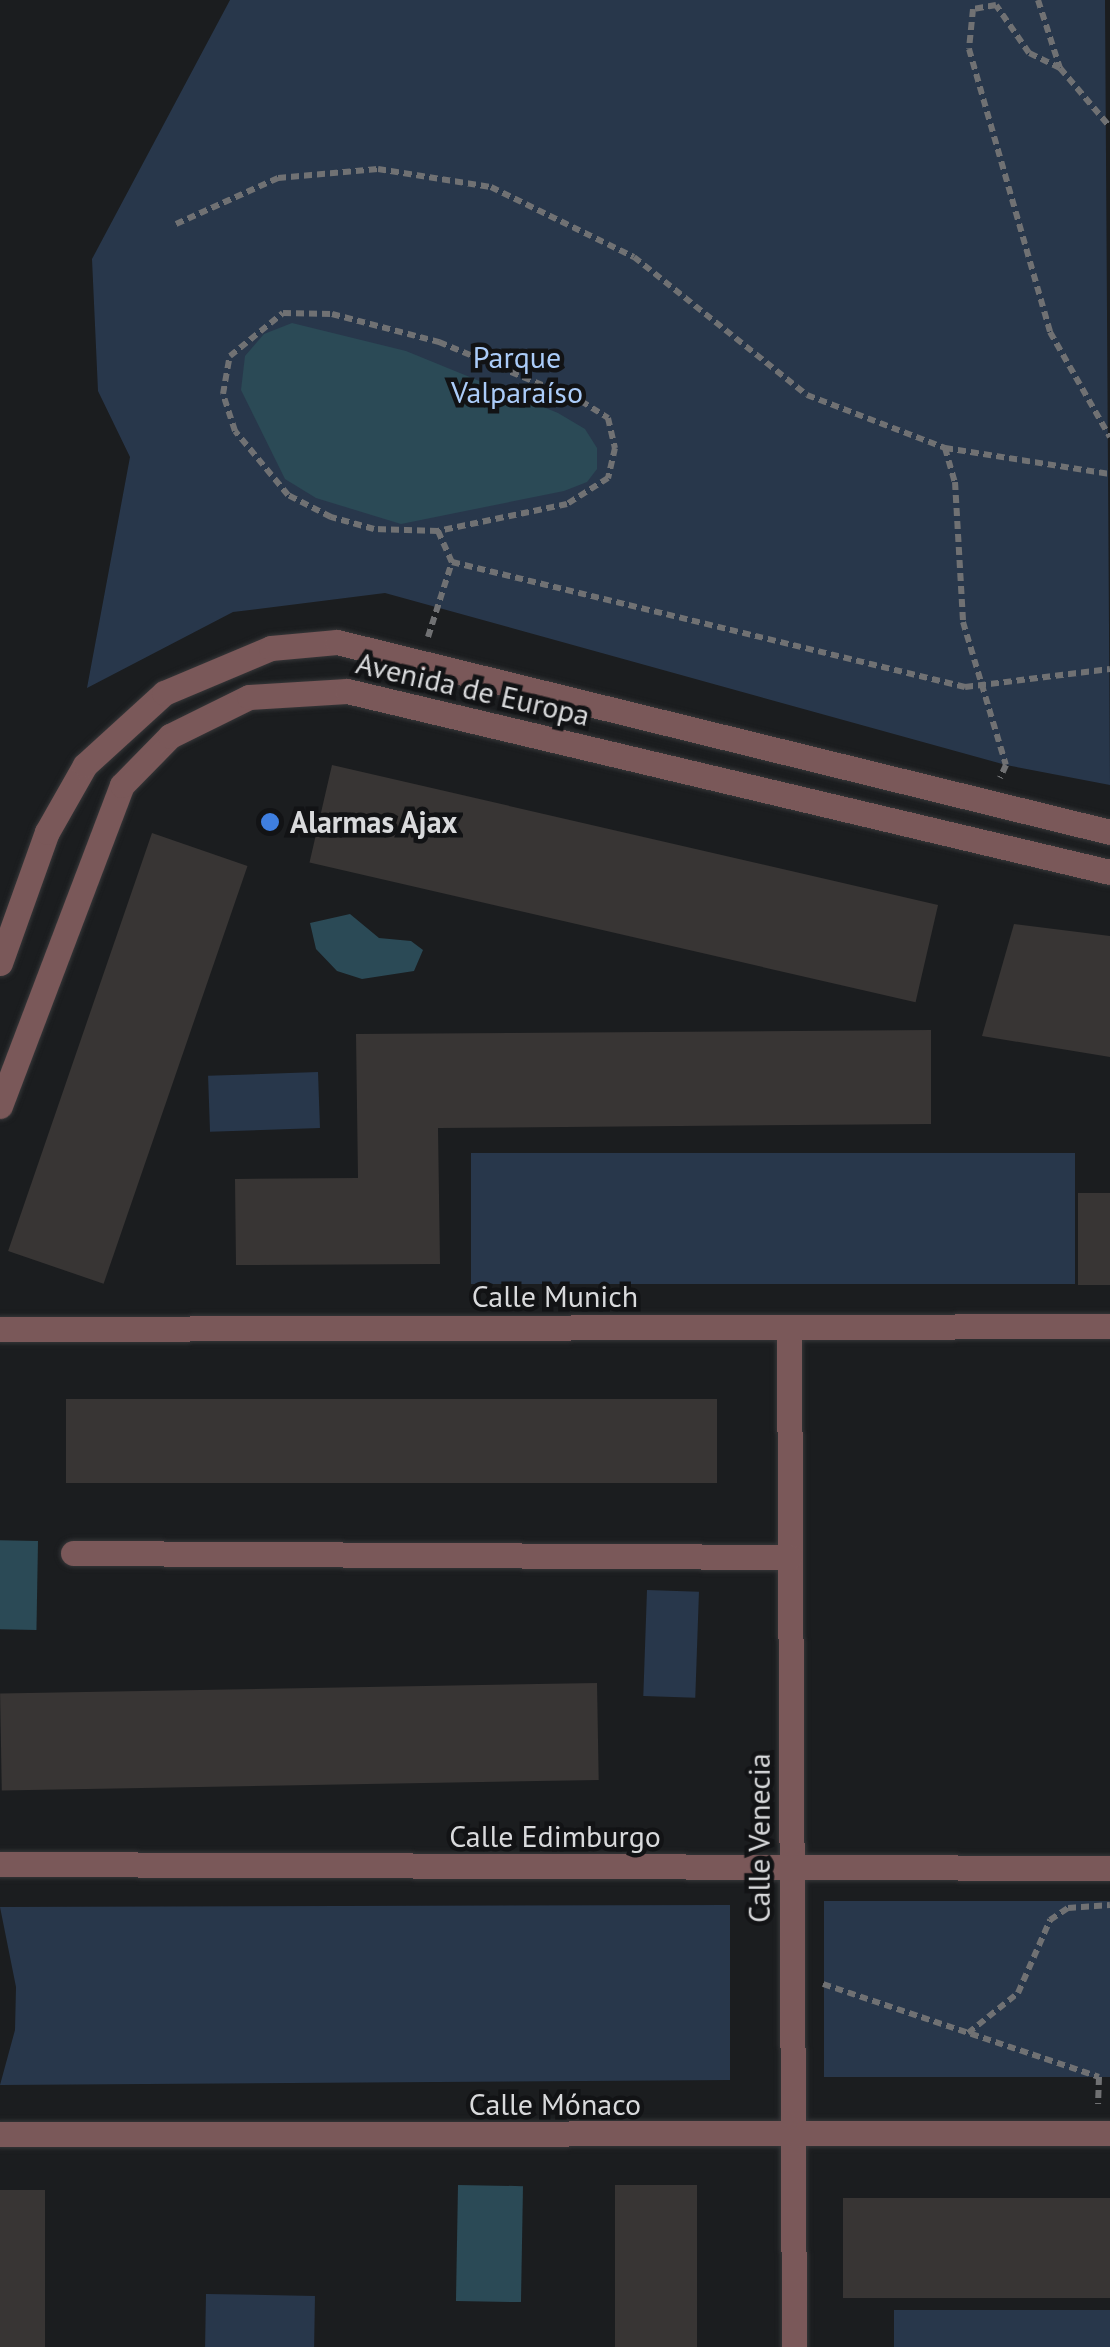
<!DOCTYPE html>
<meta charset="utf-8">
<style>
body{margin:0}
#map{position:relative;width:1110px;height:2347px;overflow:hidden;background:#1b1d1f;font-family:"PT Sans",sans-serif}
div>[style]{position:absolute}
.green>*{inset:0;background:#28374b;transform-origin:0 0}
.water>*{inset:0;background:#2b4a56;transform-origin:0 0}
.building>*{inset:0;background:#383534;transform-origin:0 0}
.path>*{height:6px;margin-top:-3px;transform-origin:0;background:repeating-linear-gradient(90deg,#707173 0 8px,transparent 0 13px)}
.roads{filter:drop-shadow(0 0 2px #363739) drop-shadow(0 0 2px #363739)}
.street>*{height:25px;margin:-12.5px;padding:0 12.5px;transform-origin:12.5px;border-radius:12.5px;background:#7a5859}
.dots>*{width:28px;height:28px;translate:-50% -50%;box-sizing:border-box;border:5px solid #121315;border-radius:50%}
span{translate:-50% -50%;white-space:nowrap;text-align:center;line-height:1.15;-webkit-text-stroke:9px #121315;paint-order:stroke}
.park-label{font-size:30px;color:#abccf9}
.street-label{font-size:30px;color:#d9dadc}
.poi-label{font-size:30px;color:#d9dadc;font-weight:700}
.left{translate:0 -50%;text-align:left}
</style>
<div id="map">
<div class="green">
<i style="clip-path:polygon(230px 0,1105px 0,1110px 785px,1006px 765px,385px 593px,233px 612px,87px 688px,130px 457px,98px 391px,92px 259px)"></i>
<i style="left:318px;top:1072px;width:56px;height:110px;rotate:88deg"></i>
<i style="left:1075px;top:1153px;width:131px;height:604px;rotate:90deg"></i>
<i style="left:647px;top:1590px;width:52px;height:106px;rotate:2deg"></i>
<i style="left:1110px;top:1901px;width:176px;height:286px;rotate:90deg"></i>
<i style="clip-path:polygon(730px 1905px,730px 2080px,0 2085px,15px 2030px,16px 1987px,0 1907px)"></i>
<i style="left:206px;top:2294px;width:109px;height:53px;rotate:1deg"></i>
<i style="left:1110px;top:2310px;width:37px;height:216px;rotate:90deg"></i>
</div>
<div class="water">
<i style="clip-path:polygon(292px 323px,406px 351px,558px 413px,585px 429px,597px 448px,597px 469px,587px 482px,564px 491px,401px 524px,316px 498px,285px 479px,241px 390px,245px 356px,264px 334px)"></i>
<i style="clip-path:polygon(350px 914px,379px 938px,411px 941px,423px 950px,414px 971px,362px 979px,337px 971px,316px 949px,310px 923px)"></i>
<i style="left:38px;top:1541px;width:89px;height:38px;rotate:91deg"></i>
<i style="left:458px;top:2185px;width:65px;height:116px;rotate:1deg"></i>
</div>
<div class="building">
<i style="left:332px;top:765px;width:622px;height:100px;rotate:13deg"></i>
<i style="left:152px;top:833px;width:101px;height:442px;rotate:19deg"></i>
<i style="clip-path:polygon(1014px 924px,1110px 936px,1110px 1057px,982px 1036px)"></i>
<i style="clip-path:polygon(931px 1030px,931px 1124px,438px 1128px,440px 1264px,236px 1265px,235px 1179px,358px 1178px,356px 1034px)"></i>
<i style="left:1078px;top:1193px;width:32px;height:92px"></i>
<i style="left:66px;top:1399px;width:651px;height:84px"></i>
<i style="left:597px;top:1683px;width:97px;height:597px;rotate:89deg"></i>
<i style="left:697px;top:2185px;width:162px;height:82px;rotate:90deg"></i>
<i style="left:0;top:2190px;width:45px;height:157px"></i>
<i style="left:843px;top:2198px;width:267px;height:100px"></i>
</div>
<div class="path">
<i style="left:1038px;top:0;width:71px;rotate:72.1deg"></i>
<i style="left:1060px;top:68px;width:77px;rotate:49.7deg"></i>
<i style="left:1060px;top:68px;width:34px;rotate:-154deg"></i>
<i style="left:1029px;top:53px;width:58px;rotate:-124.5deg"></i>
<i style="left:996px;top:5px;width:23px;rotate:170deg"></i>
<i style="left:973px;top:9px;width:40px;rotate:95.7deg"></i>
<i style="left:969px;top:49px;width:294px;rotate:74deg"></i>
<i style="left:1050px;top:332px;width:121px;rotate:60.3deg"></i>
<i style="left:176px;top:224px;width:112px;rotate:-24.3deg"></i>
<i style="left:278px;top:178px;width:100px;rotate:-5.1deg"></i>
<i style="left:378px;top:169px;width:114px;rotate:9.1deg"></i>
<i style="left:491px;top:187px;width:159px;rotate:26.1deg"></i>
<i style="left:634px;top:257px;width:221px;rotate:38.6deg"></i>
<i style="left:807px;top:395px;width:148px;rotate:21deg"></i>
<i style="left:945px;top:448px;width:167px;rotate:9deg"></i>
<i style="left:283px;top:313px;width:49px;rotate:1.2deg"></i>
<i style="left:332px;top:314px;width:111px;rotate:14.7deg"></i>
<i style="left:439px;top:342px;width:154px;rotate:22.6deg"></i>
<i style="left:581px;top:401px;width:32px;rotate:32deg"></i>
<i style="left:608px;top:418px;width:31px;rotate:77deg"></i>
<i style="left:615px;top:448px;width:31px;rotate:103deg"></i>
<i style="left:608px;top:478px;width:49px;rotate:147.6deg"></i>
<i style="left:567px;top:504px;width:132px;rotate:168.2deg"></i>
<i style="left:438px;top:531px;width:64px;rotate:-178.2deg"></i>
<i style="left:374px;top:529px;width:45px;rotate:-164.4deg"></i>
<i style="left:331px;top:517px;width:48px;rotate:-152.9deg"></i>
<i style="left:288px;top:495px;width:83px;rotate:-129.6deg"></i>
<i style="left:235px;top:431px;width:39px;rotate:-108deg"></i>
<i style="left:223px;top:394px;width:39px;rotate:-80deg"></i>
<i style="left:230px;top:356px;width:68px;rotate:-39.1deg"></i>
<i style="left:945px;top:448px;width:35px;rotate:74deg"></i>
<i style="left:955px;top:482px;width:140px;rotate:86.7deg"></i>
<i style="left:963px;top:622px;width:149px;rotate:73.3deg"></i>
<i style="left:1006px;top:765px;width:14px;rotate:115deg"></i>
<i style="left:438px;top:531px;width:34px;rotate:66deg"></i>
<i style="left:452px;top:562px;width:528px;rotate:13.69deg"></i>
<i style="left:965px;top:687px;width:146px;rotate:-7.1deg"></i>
<i style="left:428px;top:637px;width:79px;rotate:-72.3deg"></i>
<i style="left:823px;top:1984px;width:291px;rotate:18.6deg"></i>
<i style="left:1099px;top:2077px;width:27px;rotate:92deg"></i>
<i style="left:968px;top:2033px;width:64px;rotate:-38.7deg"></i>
<i style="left:1018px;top:1993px;width:80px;rotate:-66.3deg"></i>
<i style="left:1050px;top:1920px;width:22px;rotate:-34deg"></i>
<i style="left:1068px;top:1908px;width:42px;rotate:-4.1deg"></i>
</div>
<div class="roads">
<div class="street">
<i style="left:0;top:963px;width:139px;rotate:-70.3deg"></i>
<i style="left:47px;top:832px;width:77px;rotate:-60.4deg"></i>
<i style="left:85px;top:765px;width:107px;rotate:-42.3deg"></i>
<i style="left:164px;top:693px;width:116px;rotate:-22.8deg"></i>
<i style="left:271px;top:648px;width:66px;rotate:-5.2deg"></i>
<i style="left:337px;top:642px;width:796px;rotate:13.81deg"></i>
<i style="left:0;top:1106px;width:343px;rotate:-69.2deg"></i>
<i style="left:122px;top:785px;width:69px;rotate:-45.6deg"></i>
<i style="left:170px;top:736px;width:88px;rotate:-26.3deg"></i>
<i style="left:249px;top:697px;width:98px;rotate:-3.5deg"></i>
<i style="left:347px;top:691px;width:784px;rotate:13.35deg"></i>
<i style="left:789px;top:1328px;width:1019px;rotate:89.72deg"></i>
<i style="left:0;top:1329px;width:1110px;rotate:-0.15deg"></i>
<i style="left:73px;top:1553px;width:717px;rotate:0.32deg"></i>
<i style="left:0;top:1864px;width:1110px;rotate:0.21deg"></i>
<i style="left:0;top:2134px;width:1110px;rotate:-0.05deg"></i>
</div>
</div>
<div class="dots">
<i style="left:270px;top:822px;background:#3f7fe0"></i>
</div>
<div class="park-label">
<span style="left:517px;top:374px">Parque<br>Valparaíso</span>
</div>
<div class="street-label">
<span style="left:473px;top:689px;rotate:13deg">Avenida de Europa</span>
<span style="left:555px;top:1296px">Calle Munich</span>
<span style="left:555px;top:1836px">Calle Edimburgo</span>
<span style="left:759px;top:1838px;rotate:-90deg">Calle Venecia</span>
<span style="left:555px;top:2104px">Calle Mónaco</span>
</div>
<div class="poi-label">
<span class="left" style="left:290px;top:822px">Alarmas Ajax</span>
</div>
</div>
